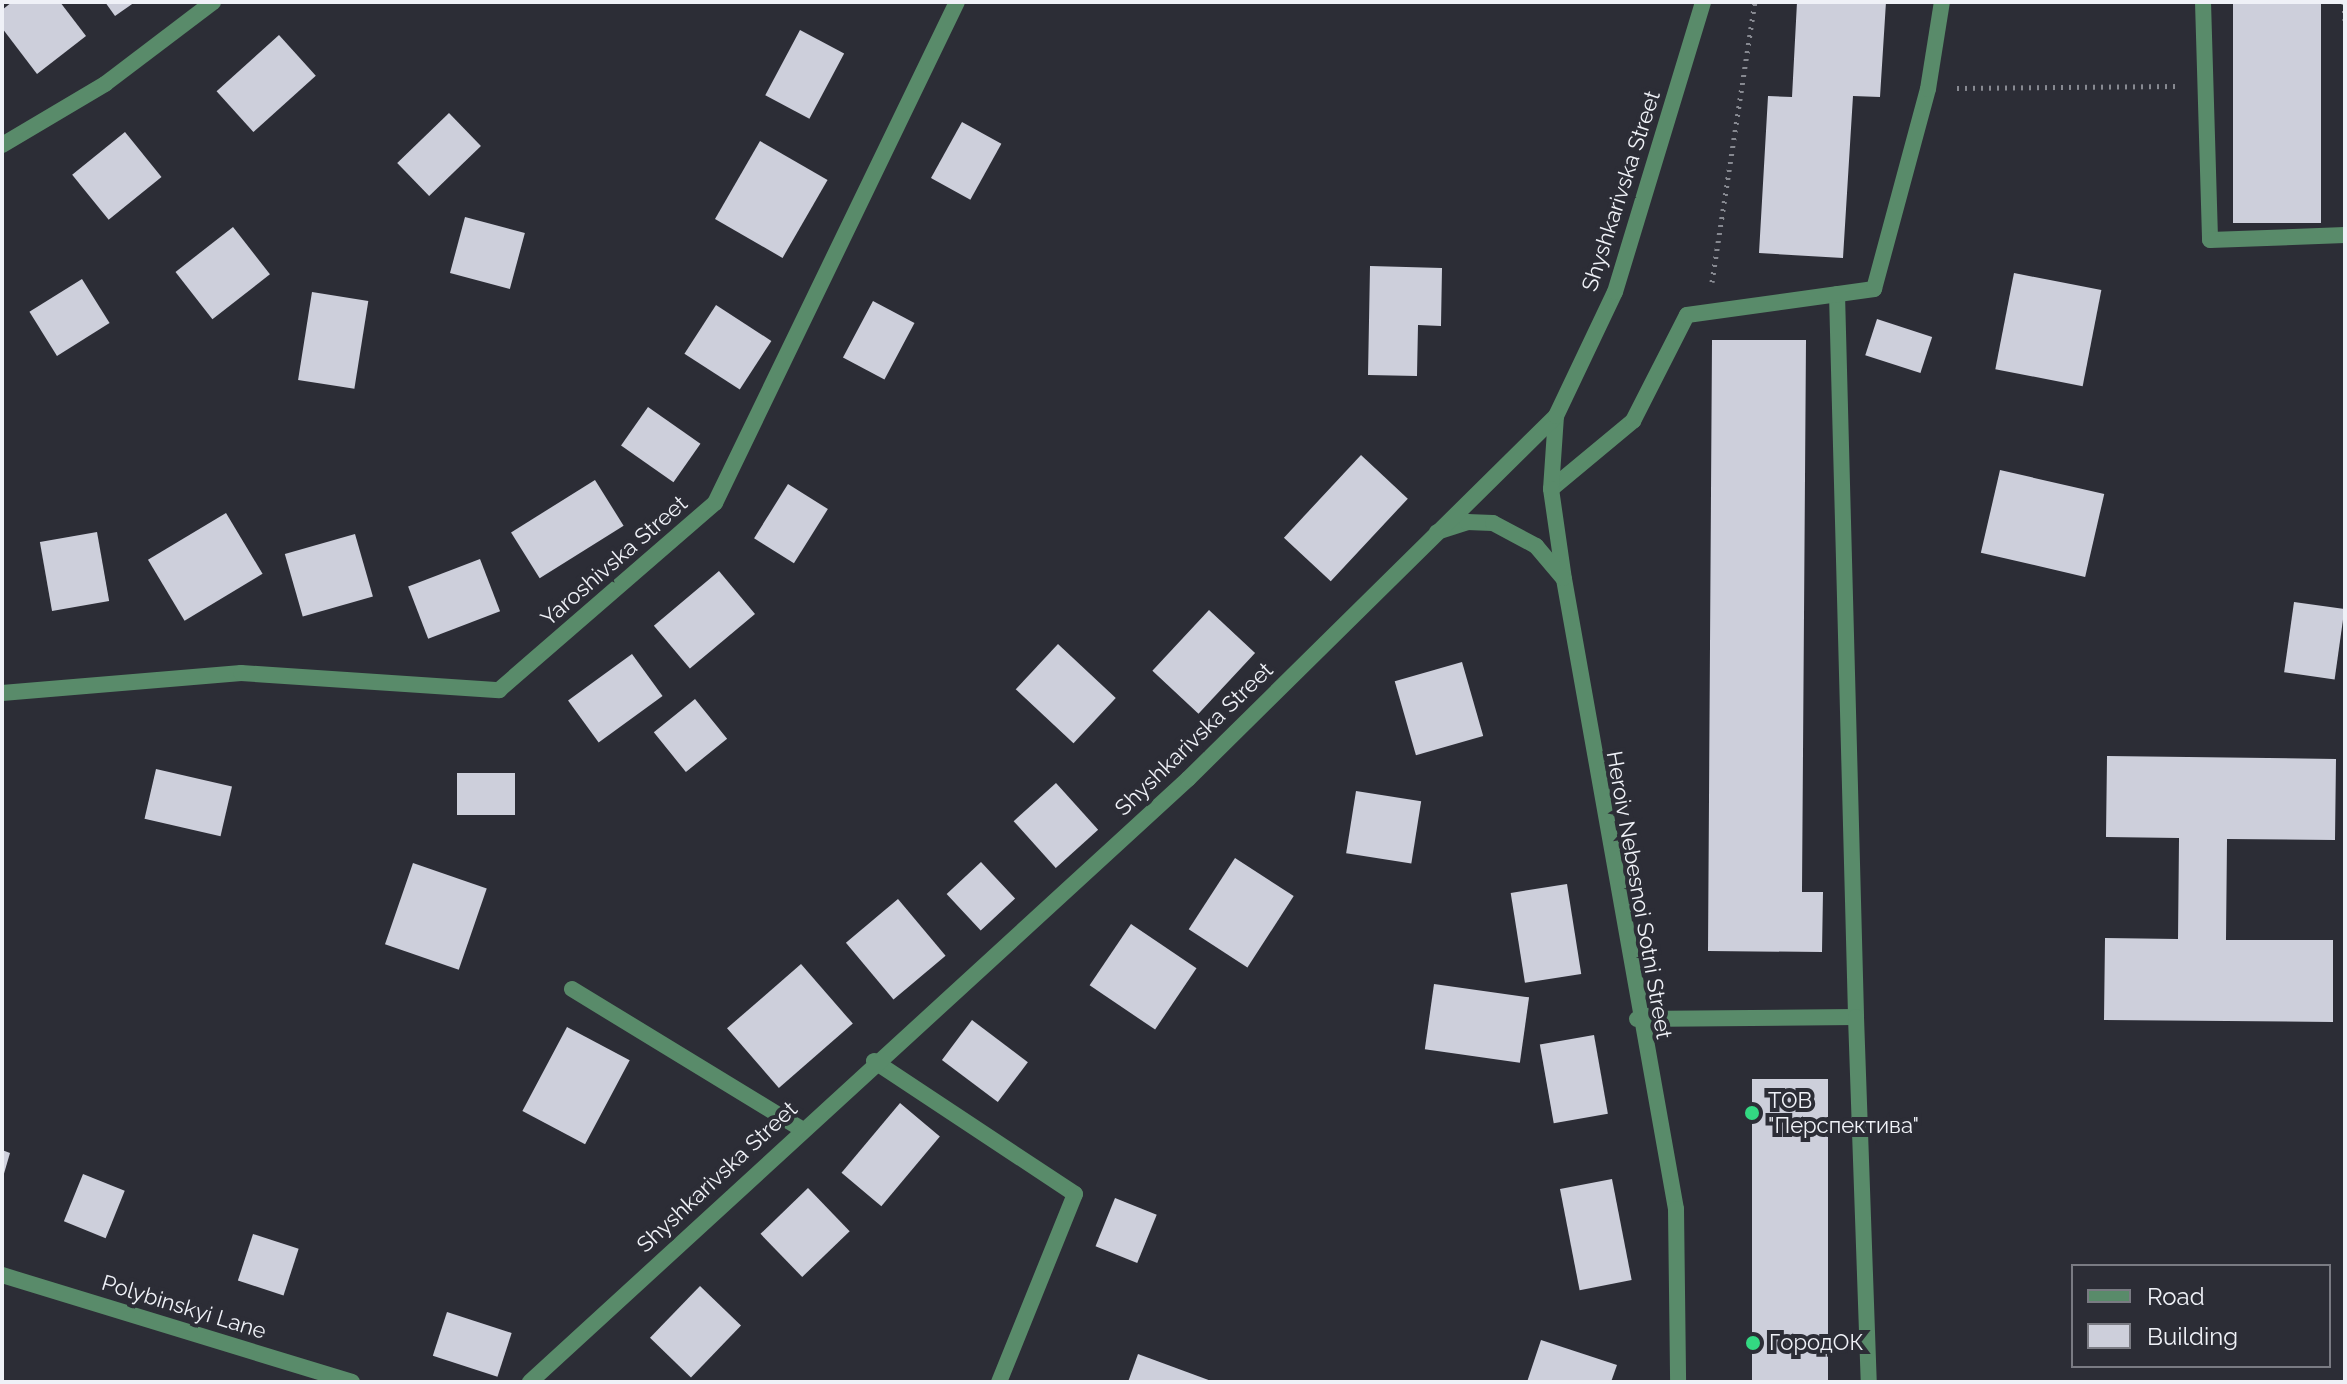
<!DOCTYPE html>
<meta charset="utf-8">
<style>
body{margin:0}
#map{position:relative;width:2347px;height:1384px;overflow:hidden;background:#2c2d36;font-family:Raleway,sans-serif}
div>[style]{position:absolute}
.building>*{inset:0;background:#cdcfdb;transform-origin:0 0}
.path>*{height:5px;margin-top:-2.5px;transform-origin:0;background:repeating-linear-gradient(90deg,#878991 0 2px,transparent 0 8px)}
.service>*{height:16px;margin:-8px;padding:0 8px;transform-origin:8px;border-radius:8px;background:#598b6a}
.minor>*{height:16px;margin:-8px;padding:0 8px;transform-origin:8px;border-radius:8px;background:#598b6a}
.dots>*{width:22px;height:22px;translate:-50% -50%;box-sizing:border-box;border:4px solid #2c2d36;border-radius:50%}
span{translate:-50% -50%;white-space:nowrap;text-align:center;line-height:1.15;-webkit-text-stroke:8px #2c2d36;paint-order:stroke}
.street-label{font-size:22px;color:#eff1f7}
.poi-label{font-size:22px;color:#eff1f7}
.left{translate:0 -50%;text-align:left}
.frame{position:absolute;inset:0;border:4px solid #eff1f7;pointer-events:none}
.legend{position:absolute;left:2071px;top:1264px;width:260px;height:104px;box-sizing:border-box;background:#2c2d36;border:2px solid #7a7b83;margin:0;padding:10px 14px;list-style:none;font-size:24px;color:#eff1f7}
.legend li{display:flex;align-items:center;gap:16px;height:40px}
.legend b{width:40px;border:2px solid #7a7b83}
</style>
<div id="map">
<div class="building">
<i style="clip-path:polygon(12px 2px,60px 2px,86px 36px,37px 74px,2px 28px,2px 10px)"></i>
<i style="clip-path:polygon(105px 2px,135px 2px,115px 16px)"></i>
<i style="clip-path:polygon(1797px 2px,1886px 2px,1880px 97px,1853px 96px,1843px 258px,1759px 253px,1768px 96px,1792px 97px)"></i>
<i style="left:2233px;top:2px;width:88px;height:221px"></i>
<i style="left:800px;top:30px;width:50px;height:74px;rotate:28deg"></i>
<i style="left:279px;top:35px;width:55px;height:84px;rotate:48deg"></i>
<i style="left:449px;top:113px;width:46px;height:72px;rotate:46deg"></i>
<i style="left:962px;top:122px;width:45px;height:64px;rotate:29deg"></i>
<i style="left:125px;top:132px;width:58px;height:68px;rotate:51deg"></i>
<i style="left:760px;top:141px;width:78px;height:90px;rotate:30deg"></i>
<i style="left:465px;top:217px;width:62px;height:58px;rotate:15deg"></i>
<i style="left:233px;top:227px;width:60px;height:73px;rotate:52deg"></i>
<i style="clip-path:polygon(1370px 266px,1442px 268px,1441px 326px,1418px 325px,1417px 376px,1368px 375px)"></i>
<i style="left:2014px;top:273px;width:89px;height:98px;rotate:11deg"></i>
<i style="left:82px;top:279px;width:52px;height:62px;rotate:58deg"></i>
<i style="left:312px;top:292px;width:57px;height:89px;rotate:9deg"></i>
<i style="left:873px;top:301px;width:47px;height:64px;rotate:28deg"></i>
<i style="left:716px;top:305px;width:66px;height:58px;rotate:33deg"></i>
<i style="left:1877px;top:319px;width:58px;height:38px;rotate:18deg"></i>
<i style="clip-path:polygon(1712px 340px,1806px 340px,1802px 892px,1823px 892px,1822px 952px,1708px 951px)"></i>
<i style="left:648px;top:407px;width:64px;height:47px;rotate:35deg"></i>
<i style="left:1361px;top:455px;width:64px;height:113px;rotate:43deg"></i>
<i style="left:2000px;top:470px;width:107px;height:85px;rotate:13deg"></i>
<i style="left:595px;top:480px;width:54px;height:99px;rotate:58deg"></i>
<i style="left:788px;top:484px;width:47px;height:64px;rotate:32deg"></i>
<i style="left:226px;top:513px;width:71px;height:91px;rotate:59deg"></i>
<i style="left:97px;top:532px;width:70px;height:58px;rotate:80deg"></i>
<i style="left:355px;top:534px;width:65px;height:73px;rotate:74deg"></i>
<i style="left:480px;top:559px;width:56px;height:77px;rotate:69deg"></i>
<i style="left:719px;top:571px;width:56px;height:85px;rotate:50deg"></i>
<i style="left:2294px;top:602px;width:51px;height:71px;rotate:8deg"></i>
<i style="left:1209px;top:610px;width:63px;height:83px;rotate:43deg"></i>
<i style="left:1058px;top:644px;width:79px;height:62px;rotate:43deg"></i>
<i style="left:632px;top:654px;width:52px;height:79px;rotate:54deg"></i>
<i style="left:1462px;top:662px;width:77px;height:70px;rotate:74deg"></i>
<i style="left:695px;top:699px;width:51px;height:53px;rotate:51deg"></i>
<i style="clip-path:polygon(2107px 756px,2336px 759px,2335px 840px,2227px 839px,2226px 940px,2333px 940px,2333px 1022px,2104px 1020px,2105px 938px,2178px 939px,2179px 838px,2106px 837px)"></i>
<i style="left:156px;top:769px;width:78px;height:51px;rotate:13deg"></i>
<i style="left:457px;top:773px;width:58px;height:42px"></i>
<i style="left:1056px;top:783px;width:63px;height:57px;rotate:48deg"></i>
<i style="left:1356px;top:791px;width:66px;height:63px;rotate:9deg"></i>
<i style="left:1235px;top:858px;width:70px;height:85px;rotate:33deg"></i>
<i style="left:981px;top:862px;width:50px;height:47px;rotate:47deg"></i>
<i style="left:413px;top:863px;width:78px;height:86px;rotate:19deg"></i>
<i style="left:1567px;top:884px;width:91px;height:57px;rotate:81deg"></i>
<i style="left:898px;top:899px;width:74px;height:68px;rotate:50deg"></i>
<i style="left:1131px;top:924px;width:79px;height:74px;rotate:34deg"></i>
<i style="left:801px;top:964px;width:79px;height:98px;rotate:49deg"></i>
<i style="left:1434px;top:984px;width:96px;height:66px;rotate:8deg"></i>
<i style="left:972px;top:1020px;width:70px;height:50px;rotate:37deg"></i>
<i style="left:567px;top:1027px;width:71px;height:95px;rotate:28deg"></i>
<i style="left:1594px;top:1035px;width:80px;height:55px;rotate:80deg"></i>
<i style="left:1828px;top:1079px;width:303px;height:76px;rotate:90deg"></i>
<i style="left:900px;top:1103px;width:52px;height:91px;rotate:40deg"></i>
<i style="clip-path:polygon(2px 1150px,10px 1153px,3px 1177px,2px 1177px)"></i>
<i style="left:83px;top:1174px;width:45px;height:51px;rotate:22deg"></i>
<i style="left:1612px;top:1179px;width:103px;height:53px;rotate:79deg"></i>
<i style="left:808px;top:1188px;width:60px;height:66px;rotate:46deg"></i>
<i style="left:1115px;top:1198px;width:45px;height:52px;rotate:22deg"></i>
<i style="left:253px;top:1234px;width:48px;height:49px;rotate:18deg"></i>
<i style="left:700px;top:1286px;width:57px;height:72px;rotate:44deg"></i>
<i style="left:447px;top:1312px;width:68px;height:46px;rotate:18deg"></i>
<i style="clip-path:polygon(1541px 1340px,1617px 1365px,1611px 1382px,1527px 1382px)"></i>
<i style="clip-path:polygon(1138px 1354px,1214px 1382px,1128px 1382px)"></i>
</div>
<div class="path">
<i style="left:2344px;top:2px;width:21px;rotate:87deg"></i>
<i style="left:1957px;top:88px;width:222px;rotate:-0.5deg"></i>
<i style="left:1712px;top:282px;width:283px;rotate:-81.3deg"></i>
</div>
<div class="service">
<i style="left:2203px;top:2px;width:238px;rotate:88.3deg"></i>
<i style="left:2210px;top:240px;width:135px;rotate:-2.1deg"></i>
<i style="left:1837px;top:294px;width:723px;rotate:88.49deg"></i>
<i style="left:1551px;top:489px;width:107px;rotate:-39.7deg"></i>
<i style="left:1633px;top:421px;width:119px;rotate:-63deg"></i>
<i style="left:1687px;top:315px;width:189px;rotate:-7.9deg"></i>
<i style="left:1874px;top:289px;width:207px;rotate:-74.9deg"></i>
<i style="left:1928px;top:89px;width:88px;rotate:-80.9deg"></i>
<i style="left:572px;top:989px;width:268px;rotate:31.4deg"></i>
<i style="left:1637px;top:1019px;width:219px;rotate:-0.5deg"></i>
<i style="left:1856px;top:1017px;width:365px;rotate:88deg"></i>
</div>
<div class="minor">
<i style="left:2px;top:145px;width:120px;rotate:-30.6deg"></i>
<i style="left:105px;top:84px;width:136px;rotate:-37.2deg"></i>
<i style="left:1556px;top:416px;width:73px;rotate:93.9deg"></i>
<i style="left:1551px;top:489px;width:91px;rotate:81.8deg"></i>
<i style="left:1564px;top:579px;width:640px;rotate:79.92deg"></i>
<i style="left:1676px;top:1209px;width:173px;rotate:89.3deg"></i>
<i style="left:1437px;top:532px;width:32px;rotate:-18deg"></i>
<i style="left:1467px;top:522px;width:26px;rotate:2deg"></i>
<i style="left:1493px;top:523px;width:49px;rotate:28.1deg"></i>
<i style="left:1536px;top:546px;width:42px;rotate:49.8deg"></i>
<i style="left:2px;top:693px;width:240px;rotate:-4.8deg"></i>
<i style="left:241px;top:673px;width:259px;rotate:3.8deg"></i>
<i style="left:499px;top:690px;width:286px;rotate:-40.9deg"></i>
<i style="left:715px;top:503px;width:556px;rotate:-64.22deg"></i>
<i style="left:874px;top:1061px;width:241px;rotate:33.5deg"></i>
<i style="left:1075px;top:1194px;width:203px;rotate:112deg"></i>
<i style="left:2px;top:1275px;width:366px;rotate:17deg"></i>
<i style="left:530px;top:1382px;width:893px;rotate:-42.5deg"></i>
<i style="left:1188px;top:779px;width:517px;rotate:-44.61deg"></i>
<i style="left:1556px;top:416px;width:137px;rotate:-64.6deg"></i>
<i style="left:1615px;top:292px;width:303px;rotate:-73.1deg"></i>
</div>
<div class="dots">
<i style="left:1752px;top:1113px;background:#33d882"></i>
<i style="left:1753px;top:1343px;background:#33d882"></i>
</div>
<div class="street-label">
<span style="left:1621px;top:191px;rotate:-72deg">Shyshkarivska Street</span>
<span style="left:614px;top:561px;rotate:-41deg">Yaroshivska Street</span>
<span style="left:1194px;top:739px;rotate:-44deg">Shyshkarivska Street</span>
<span style="left:1639px;top:895px;rotate:80deg">Heroiv Nebesnoi Sotni Street</span>
<span style="left:717px;top:1177px;rotate:-43deg">Shyshkarivska Street</span>
<span style="left:184px;top:1307px;rotate:17deg">Polybinskyi Lane</span>
</div>
<div class="poi-label">
<span class="left" style="left:1768px;top:1113px">ТОВ<br>"Перспектива"</span>
<span class="left" style="left:1769px;top:1343px">ГородОК</span>
</div>
<div class="frame"></div>
<ul class="legend">
<li><b style="height:10px;background:#598b6a"></b>Road</li>
<li><b style="height:22px;background:#cdcfdb"></b>Building</li>
</ul>
</div>
